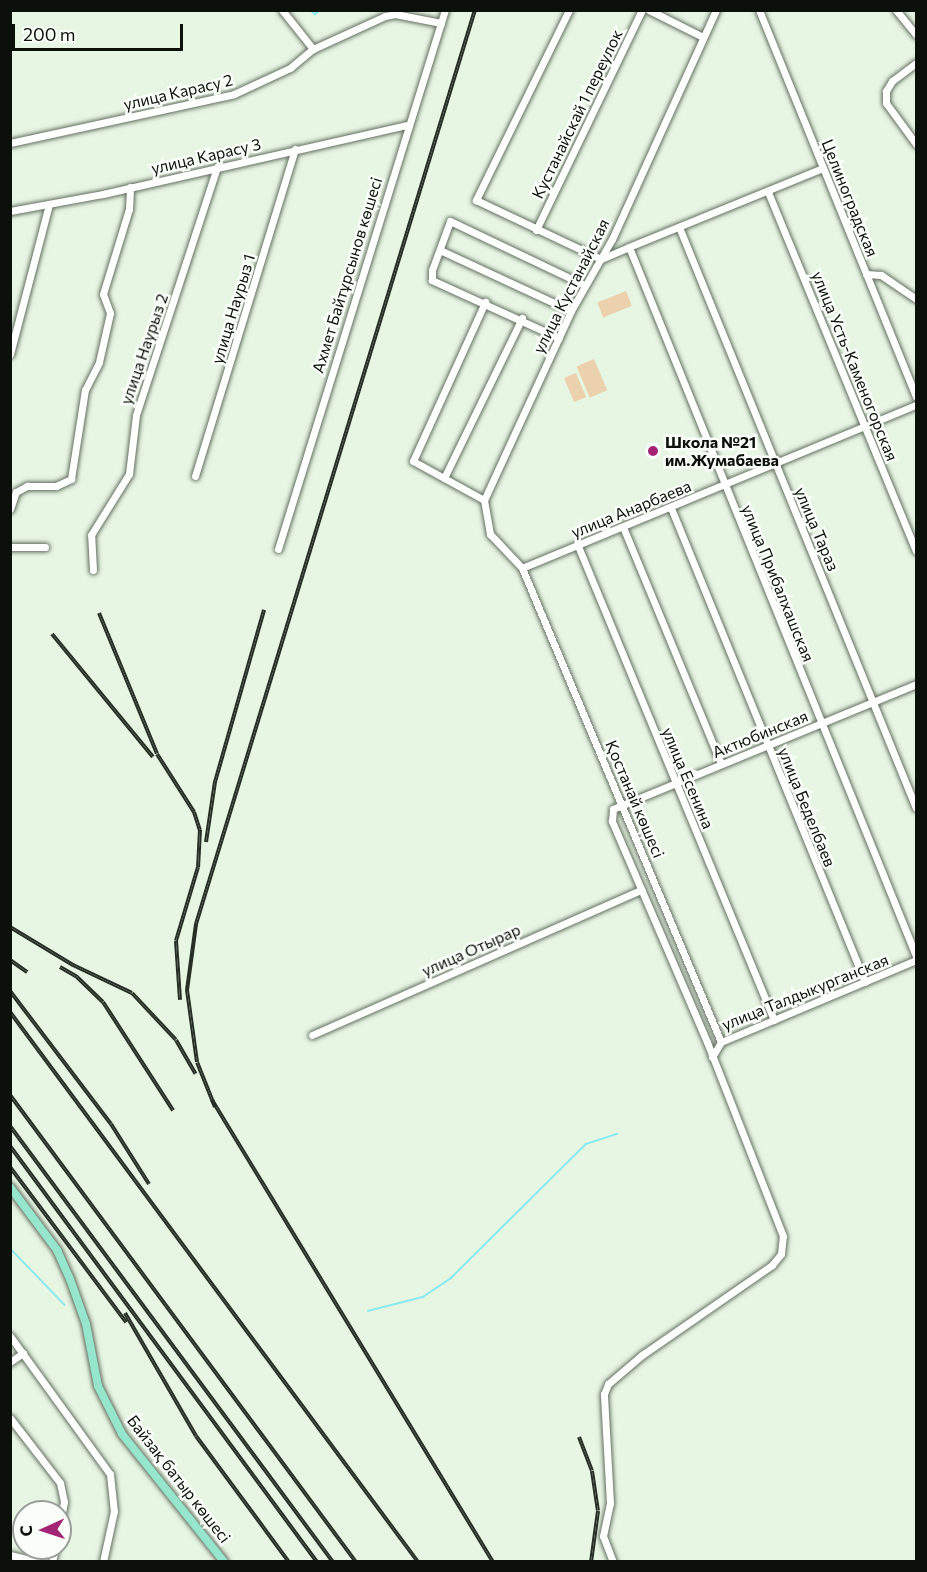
<!DOCTYPE html>
<meta charset="utf-8">
<style>
body{margin:0}
#map{position:relative;width:927px;height:1572px;overflow:hidden;background:#e7f5e3;font-family:Commissioner,sans-serif}
div>[style]{position:absolute}
.green>*{inset:0;background:#ecd2ac;transform-origin:0 0}
.stream>*{height:1.5px;margin:-0.75px;padding:0 0.75px;transform-origin:0.75px;border-radius:0.75px;background:#8beaef}
.roads{filter:drop-shadow(0 0 2px #647061) drop-shadow(0 0 2px #647061)}
.minor>*{height:7px;margin:-3.5px;padding:0 3.5px;transform-origin:3.5px;border-radius:3.5px;background:#fff}
.major>*{height:8px;margin:-4px;padding:0 4px;transform-origin:4px;border-radius:4px;background:#96e5cd}
.rail>*{height:4px;margin-top:-2px;transform-origin:0;background:repeating-linear-gradient(90deg,#f9fff8 0 4.5px,#272e26 0 9px);box-sizing:border-box;border-block:2px solid #272e26}
.dots>*{width:16px;height:16px;translate:-50% -50%;box-sizing:border-box;border:3px solid #f9fff8;border-radius:50%}
span{translate:-50% -50%;white-space:nowrap;text-align:center;line-height:1.15;-webkit-text-stroke:5px #f9fff8;paint-order:stroke}
.street-label{font-size:16px;color:#0b100a}
.poi-label{font-size:16px;color:#0b100a;font-weight:700}
.left{translate:0 -50%;text-align:left}
.frame{position:absolute;inset:0;border:12px solid #0b100a;pointer-events:none}
.north{position:absolute;left:12px;top:1500px;width:60px;height:60px;box-sizing:border-box;background:#f9fff8;border:2px solid #9a9f99;border-radius:50%;rotate:267deg;font-size:16px;font-weight:700;line-height:24px;text-align:center;color:#0b100a}
.north::after{content:'';display:block;margin:auto;width:21px;height:27px;background:#a32374;clip-path:polygon(50% 0,100% 100%,50% 72%,0 100%)}
.scale{position:absolute;left:12px;top:24px;width:171px;height:27px;box-sizing:border-box;border:3px solid #0b100a;border-top:0;padding-left:8px;font-size:18px;line-height:21px;white-space:nowrap;color:#0b100a;-webkit-text-stroke:4px #f9fff8;paint-order:stroke}
</style>
<div id="map">
<div class="green">
<i style="left:626px;top:291px;width:16px;height:31px;rotate:68deg"></i>
<i style="left:594px;top:359px;width:34px;height:19px;rotate:67deg"></i>
<i style="left:576px;top:373px;width:26px;height:13px;rotate:67deg"></i>
</div>
<div class="stream">
<i style="left:311px;top:10px;width:6px;rotate:45deg"></i>
<i style="left:315px;top:14px;width:6px;rotate:-39deg"></i>
<i style="left:915px;top:10px;width:2px;rotate:63deg"></i>
<i style="left:10px;top:1248px;width:79px;rotate:46deg"></i>
<i style="left:368px;top:1311px;width:57px;rotate:-14.3deg"></i>
<i style="left:423px;top:1297px;width:34px;rotate:-34deg"></i>
<i style="left:451px;top:1278px;width:190px;rotate:-44.8deg"></i>
<i style="left:586px;top:1144px;width:33px;rotate:-18deg"></i>
</div>
<div class="roads">
<div class="minor">
<i style="left:282px;top:10px;width:50px;rotate:51.5deg"></i>
<i style="left:569px;top:10px;width:212px;rotate:116.1deg"></i>
<i style="left:476px;top:200px;width:138px;rotate:25.3deg"></i>
<i style="left:601px;top:259px;width:30px;rotate:-23deg"></i>
<i style="left:629px;top:247px;width:765px;rotate:67.96deg"></i>
<i style="left:649px;top:10px;width:60px;rotate:26.6deg"></i>
<i style="left:716px;top:10px;width:252px;rotate:114.4deg"></i>
<i style="left:612px;top:239px;width:83px;rotate:119.7deg"></i>
<i style="left:571px;top:311px;width:208px;rotate:114.7deg"></i>
<i style="left:484px;top:500px;width:35px;rotate:80deg"></i>
<i style="left:490px;top:534px;width:47px;rotate:46.7deg"></i>
<i style="left:522px;top:568px;width:514px;rotate:67.23deg"></i>
<i style="left:759px;top:10px;width:417px;rotate:67.9deg"></i>
<i style="left:896px;top:10px;width:32px;rotate:51deg"></i>
<i style="left:916px;top:63px;width:30px;rotate:143deg"></i>
<i style="left:892px;top:81px;width:12px;rotate:121deg"></i>
<i style="left:886px;top:91px;width:12px;rotate:90deg"></i>
<i style="left:886px;top:103px;width:51px;rotate:53.8deg"></i>
<i style="left:10px;top:143px;width:229px;rotate:-12.3deg"></i>
<i style="left:234px;top:94px;width:62px;rotate:-24.9deg"></i>
<i style="left:290px;top:68px;width:30px;rotate:-40deg"></i>
<i style="left:313px;top:49px;width:79px;rotate:-24.6deg"></i>
<i style="left:385px;top:16px;width:10px;rotate:-11deg"></i>
<i style="left:395px;top:14px;width:47px;rotate:11.1deg"></i>
<i style="left:768px;top:192px;width:388px;rotate:67.6deg"></i>
<i style="left:10px;top:211px;width:95px;rotate:-10.4deg"></i>
<i style="left:103px;top:194px;width:312px;rotate:-12.8deg"></i>
<i style="left:679px;top:227px;width:627px;rotate:67.81deg"></i>
<i style="left:536px;top:230px;width:244px;rotate:-64.3deg"></i>
<i style="left:629px;top:247px;width:209px;rotate:-22.2deg"></i>
<i style="left:442px;top:251px;width:142px;rotate:24.9deg"></i>
<i style="left:866px;top:274px;width:15px;rotate:4deg"></i>
<i style="left:881px;top:275px;width:42px;rotate:34.4deg"></i>
<i style="left:559px;top:338px;width:140px;rotate:-155.5deg"></i>
<i style="left:432px;top:280px;width:10px;rotate:-90deg"></i>
<i style="left:432px;top:270px;width:52px;rotate:-69.8deg"></i>
<i style="left:450px;top:221px;width:148px;rotate:25.5deg"></i>
<i style="left:10px;top:354px;width:155px;rotate:-75.4deg"></i>
<i style="left:195px;top:476px;width:342px;rotate:-73deg"></i>
<i style="left:444px;top:478px;width:178px;rotate:-64deg"></i>
<i style="left:484px;top:500px;width:81px;rotate:-151.2deg"></i>
<i style="left:413px;top:461px;width:175px;rotate:-65.6deg"></i>
<i style="left:671px;top:508px;width:512px;rotate:67.74deg"></i>
<i style="left:10px;top:509px;width:18px;rotate:-71deg"></i>
<i style="left:16px;top:492px;width:13px;rotate:-29deg"></i>
<i style="left:27px;top:486px;width:29px"></i>
<i style="left:56px;top:486px;width:17px;rotate:-25deg"></i>
<i style="left:71px;top:479px;width:90px;rotate:-81.1deg"></i>
<i style="left:85px;top:390px;width:31px;rotate:-63deg"></i>
<i style="left:99px;top:362px;width:50px;rotate:-77.3deg"></i>
<i style="left:110px;top:313px;width:20px;rotate:-110deg"></i>
<i style="left:103px;top:294px;width:89px;rotate:-73deg"></i>
<i style="left:129px;top:209px;width:22px;rotate:-87deg"></i>
<i style="left:623px;top:527px;width:256px;rotate:67.5deg"></i>
<i style="left:578px;top:546px;width:513px;rotate:67.53deg"></i>
<i style="left:10px;top:547px;width:35px"></i>
<i style="left:278px;top:549px;width:564px;rotate:-72.79deg"></i>
<i style="left:522px;top:568px;width:426px;rotate:-22.5deg"></i>
<i style="left:93px;top:570px;width:35px;rotate:-93deg"></i>
<i style="left:91px;top:535px;width:72px;rotate:-58.1deg"></i>
<i style="left:129px;top:474px;width:59px;rotate:-83.2deg"></i>
<i style="left:136px;top:415px;width:261px;rotate:-71.9deg"></i>
<i style="left:312px;top:1035px;width:360px;rotate:-23.8deg"></i>
<i style="left:712px;top:1057px;width:17px;rotate:-59deg"></i>
<i style="left:721px;top:1042px;width:212px;rotate:-22.8deg"></i>
<i style="left:10px;top:1336px;width:170px;rotate:54.1deg"></i>
<i style="left:110px;top:1474px;width:37px;rotate:84deg"></i>
<i style="left:114px;top:1511px;width:52px;rotate:102.2deg"></i>
<i style="left:10px;top:1362px;width:16px;rotate:-35deg"></i>
<i style="left:10px;top:1418px;width:82px;rotate:52.4deg"></i>
<i style="left:60px;top:1483px;width:19px;rotate:78deg"></i>
<i style="left:64px;top:1502px;width:20px;rotate:101deg"></i>
<i style="left:10px;top:1555px;width:30px;rotate:14deg"></i>
<i style="left:52px;top:1562px;width:14px;rotate:-78deg"></i>
<i style="left:613px;top:1562px;width:28px;rotate:-111deg"></i>
<i style="left:603px;top:1536px;width:34px;rotate:-78deg"></i>
<i style="left:610px;top:1503px;width:109px;rotate:-93.2deg"></i>
<i style="left:604px;top:1394px;width:11px;rotate:-68deg"></i>
<i style="left:608px;top:1384px;width:45px;rotate:-40.5deg"></i>
<i style="left:642px;top:1355px;width:158px;rotate:-34.7deg"></i>
<i style="left:772px;top:1265px;width:14px;rotate:-51deg"></i>
<i style="left:781px;top:1254px;width:18px;rotate:-84deg"></i>
<i style="left:783px;top:1236px;width:208px;rotate:-111.4deg"></i>
<i style="left:707px;top:1042px;width:241px;rotate:-113.3deg"></i>
<i style="left:612px;top:821px;width:12px;rotate:-85deg"></i>
<i style="left:613px;top:809px;width:328px;rotate:-22.4deg"></i>
</div>
<div class="major">
<i style="left:10px;top:1187px;width:79px;rotate:53.3deg"></i>
<i style="left:57px;top:1250px;width:32px;rotate:66deg"></i>
<i style="left:70px;top:1279px;width:48px;rotate:70.4deg"></i>
<i style="left:86px;top:1324px;width:63px;rotate:79deg"></i>
<i style="left:98px;top:1386px;width:54px;rotate:63.4deg"></i>
<i style="left:122px;top:1434px;width:164px;rotate:51.4deg"></i>
</div>
</div>
<div class="rail">
<i style="left:99px;top:613px;width:152px;rotate:67.6deg"></i>
<i style="left:157px;top:754px;width:69px;rotate:57.5deg"></i>
<i style="left:194px;top:812px;width:19px;rotate:72deg"></i>
<i style="left:200px;top:830px;width:37px;rotate:93deg"></i>
<i style="left:198px;top:867px;width:77px;rotate:106.6deg"></i>
<i style="left:176px;top:941px;width:59px;rotate:86.1deg"></i>
<i style="left:52px;top:634px;width:159px;rotate:50.6deg"></i>
<i style="left:206px;top:842px;width:61px;rotate:-81.5deg"></i>
<i style="left:215px;top:782px;width:179px;rotate:-74.1deg"></i>
<i style="left:10px;top:927px;width:74px;rotate:31.1deg"></i>
<i style="left:73px;top:965px;width:65px;rotate:25.4deg"></i>
<i style="left:132px;top:993px;width:64px;rotate:46.9deg"></i>
<i style="left:176px;top:1040px;width:39px;rotate:60deg"></i>
<i style="left:10px;top:960px;width:21px;rotate:35deg"></i>
<i style="left:60px;top:967px;width:20px;rotate:30deg"></i>
<i style="left:77px;top:977px;width:36px;rotate:44deg"></i>
<i style="left:103px;top:1002px;width:129px;rotate:57.1deg"></i>
<i style="left:10px;top:991px;width:167px;rotate:52.8deg"></i>
<i style="left:111px;top:1124px;width:71px;rotate:57.7deg"></i>
<i style="left:10px;top:1012px;width:685px;rotate:53.43deg"></i>
<i style="left:10px;top:1095px;width:581px;rotate:53.47deg"></i>
<i style="left:212px;top:1100px;width:541px;rotate:58.69deg"></i>
<i style="left:215px;top:1107px;width:48px;rotate:-111.8deg"></i>
<i style="left:197px;top:1062px;width:73px;rotate:-97.9deg"></i>
<i style="left:187px;top:990px;width:67px;rotate:-82.2deg"></i>
<i style="left:196px;top:924px;width:956px;rotate:-73.03deg"></i>
<i style="left:10px;top:1126px;width:543px;rotate:53.47deg"></i>
<i style="left:10px;top:1146px;width:517px;rotate:53.57deg"></i>
<i style="left:10px;top:1167px;width:194px;rotate:53.2deg"></i>
<i style="left:125px;top:1313px;width:142px;rotate:60deg"></i>
<i style="left:196px;top:1436px;width:157px;rotate:53.6deg"></i>
<i style="left:579px;top:1437px;width:36px;rotate:69deg"></i>
<i style="left:592px;top:1471px;width:40px;rotate:81.5deg"></i>
<i style="left:598px;top:1511px;width:51px;rotate:97.8deg"></i>
</div>
<div class="dots">
<i style="left:653px;top:451px;background:#a32374"></i>
</div>
<div class="street-label">
<span style="left:178px;top:92px;rotate:-13deg">улица Карасу 2</span>
<span style="left:577px;top:114px;rotate:-64deg">Кустанайскай 1 переулок</span>
<span style="left:206px;top:156px;rotate:-13deg">улица Карасу 3</span>
<span style="left:850px;top:198px;rotate:68deg">Целиноградская</span>
<span style="left:347px;top:275px;rotate:-73deg">Ахмет Байтұрсынов көшесі</span>
<span style="left:571px;top:286px;rotate:-63deg">улица Кустанайская</span>
<span style="left:233px;top:309px;rotate:-73deg">улица Наурыз 1</span>
<span style="left:144px;top:349px;rotate:-71deg">улица Наурыз 2</span>
<span style="left:855px;top:366px;rotate:68deg">улица Усть-Каменогорская</span>
<span style="left:631px;top:509px;rotate:-22deg">улица Анарбаева</span>
<span style="left:817px;top:529px;rotate:67deg">улица Тараз</span>
<span style="left:778px;top:583px;rotate:68deg">улица Прибалхашская</span>
<span style="left:760px;top:734px;rotate:-22deg">Актюбинская</span>
<span style="left:688px;top:778px;rotate:67deg">улица Есенина</span>
<span style="left:635px;top:799px;rotate:67deg">Қостанай көшесі</span>
<span style="left:807px;top:807px;rotate:68deg">улица Беделбаев</span>
<span style="left:471px;top:950px;rotate:-24deg">улица Отырар</span>
<span style="left:805px;top:992px;rotate:-22deg">улица Талдыкурганская</span>
<span style="left:179px;top:1479px;rotate:52deg">Байзақ батыр көшесі</span>
</div>
<div class="poi-label">
<span class="left" style="left:665px;top:451px">Школа №21<br>им.Жумабаева</span>
</div>
<div class="frame"></div>
<div class="north">С</div>
<div class="scale">200 m</div>
</div>
